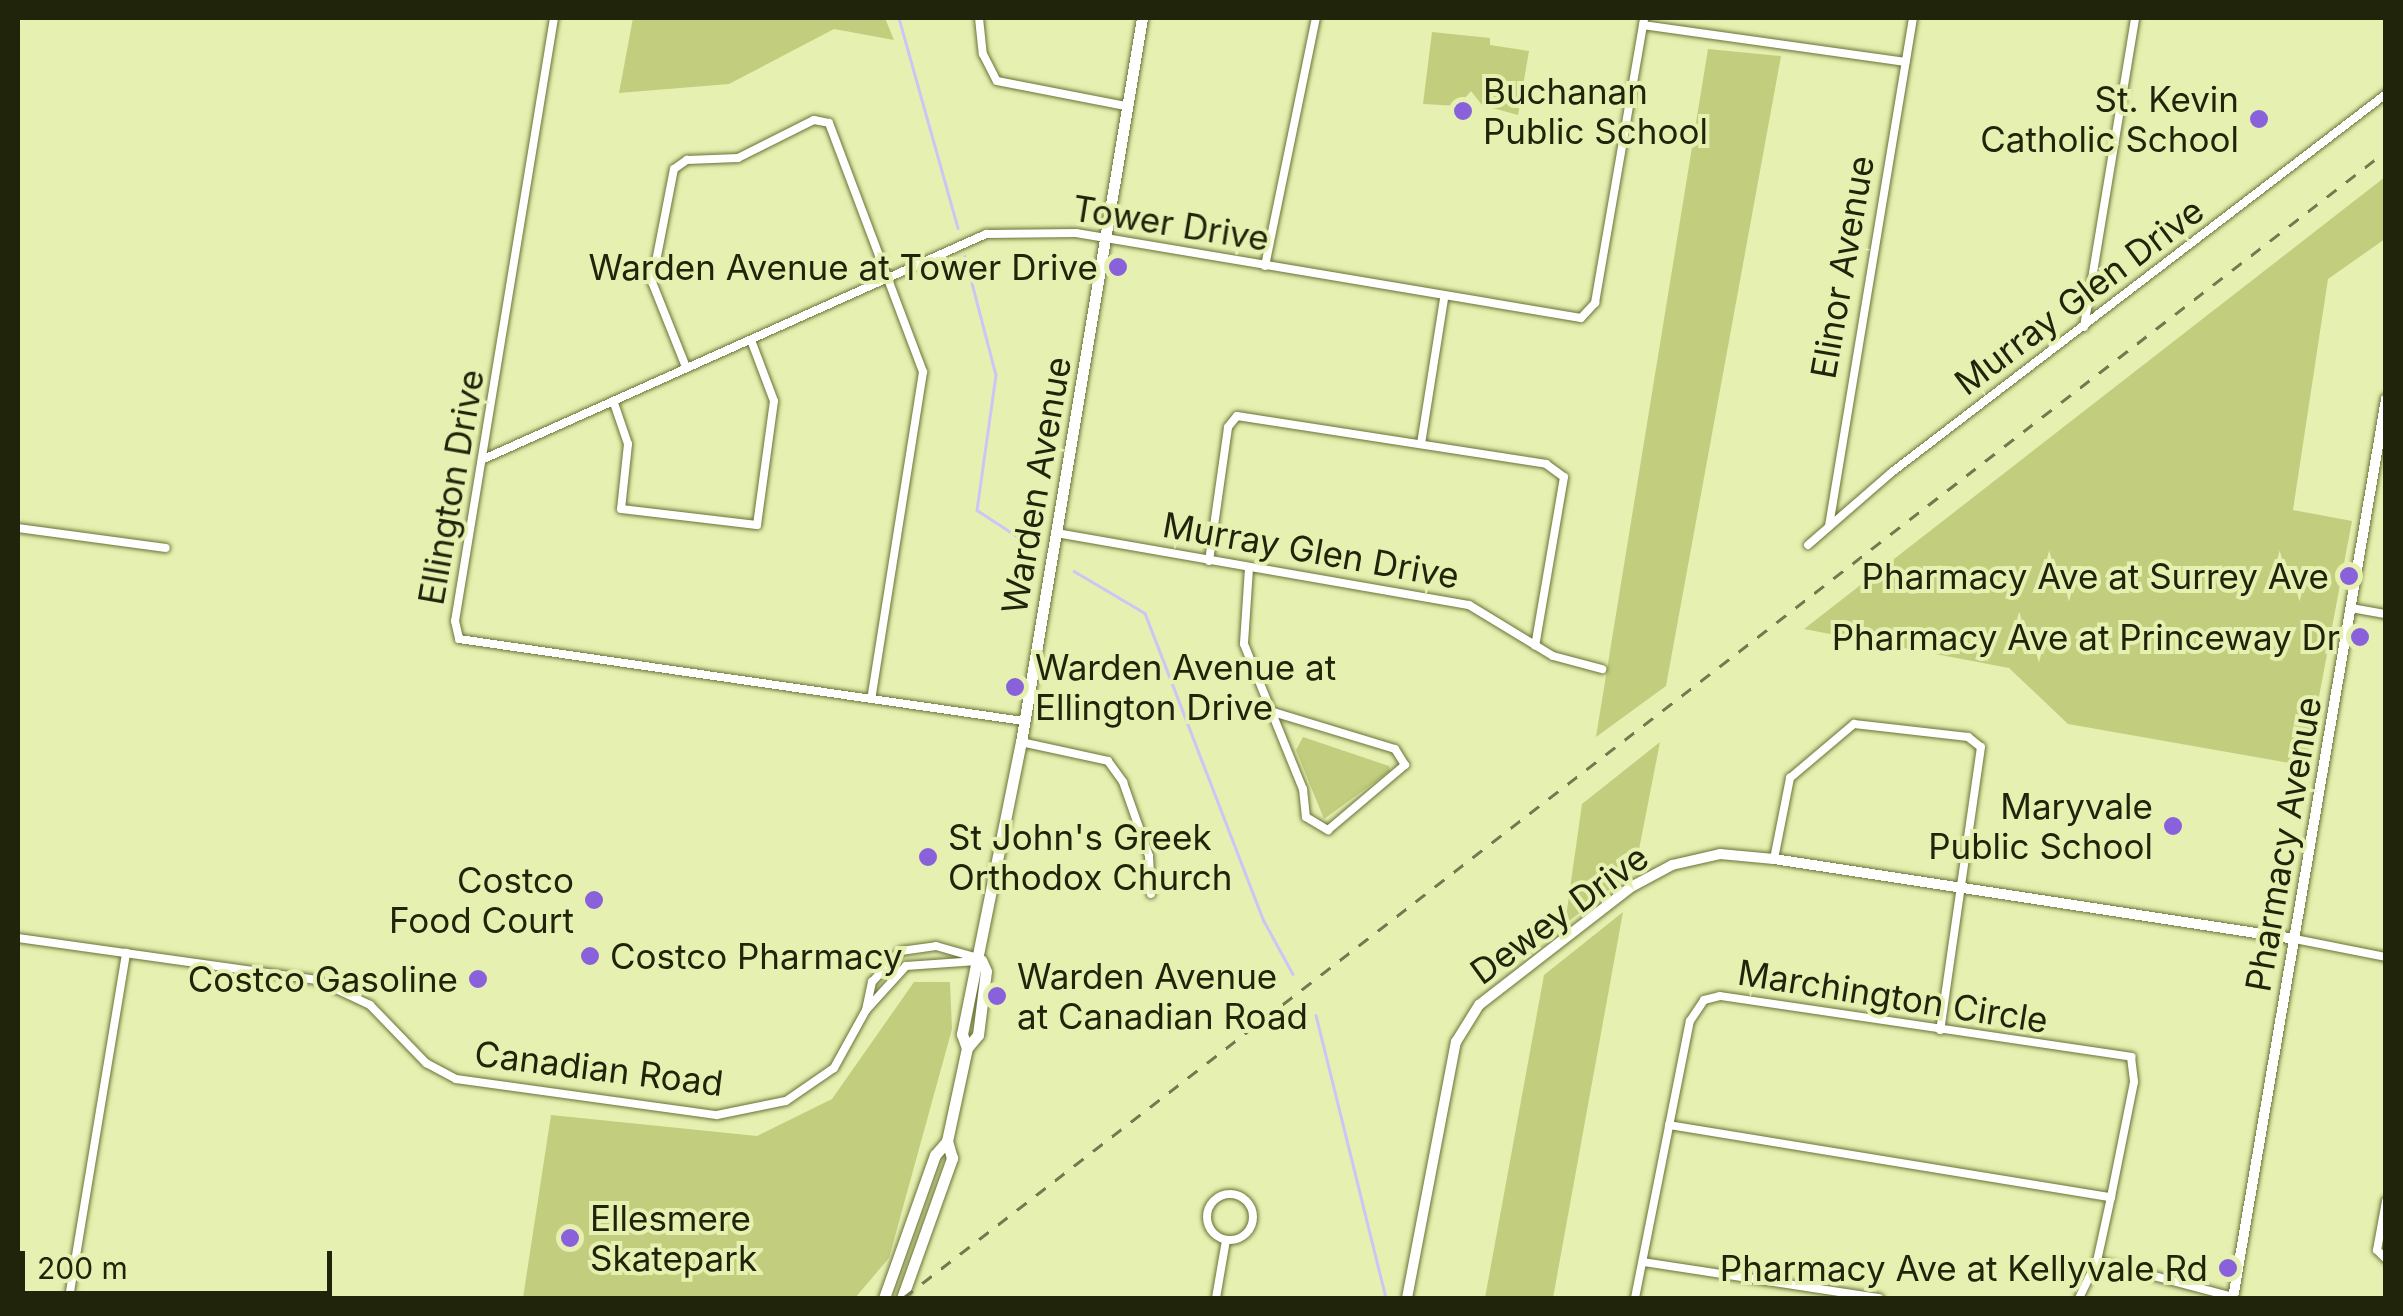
<!DOCTYPE html>
<style>
body{margin:0}
#map{position:relative;width:2403px;height:1316px;overflow:hidden;background:#e6f0b0;font-family:Inter,sans-serif}
div>[style]{position:absolute}
.green>*{inset:0;background:#c2ce7e}
.stream>*{height:2.5px;margin:-1.25px;padding:0 1.25px;transform-origin:1.25px;border-radius:1.25px;background:#d0c4f7}
.roads{filter:drop-shadow(0 0 2px #6a7236) drop-shadow(0 0 2px #6a7236)}
.minor>*{height:8px;margin:-4px;padding:0 4px;transform-origin:4px;border-radius:4px;background:#fff}
.minor>.ring{margin:-4px;padding:0;box-sizing:content-box;background:none;border:8px solid #fff;border-radius:50%}
.tertiary>*{height:10px;margin:-5px;padding:0 5px;transform-origin:5px;border-radius:5px;background:#fff}
.secondary>*{height:11px;margin:-5.5px;padding:0 5.5px;transform-origin:5.5px;border-radius:5.5px;background:#fff}
.rail>*{height:2.5px;margin-top:-1.25px;transform-origin:0;background:repeating-linear-gradient(90deg,#72784f 0 12px,transparent 0 24px)}
.dots>*{width:28px;height:28px;translate:-50% -50%;box-sizing:border-box;border:5px solid #e6f0b0;border-radius:50%}
span{translate:-50% -50%;white-space:nowrap;text-align:center;line-height:1.15;-webkit-text-stroke:8px #e6f0b0;paint-order:stroke}
.poi-label{font-size:35px;color:#20240b}
.left{translate:0 -50%;text-align:left}
.right{translate:-100% -50%;text-align:right}
.street-label{font-size:35px;color:#20240b}
.frame{position:absolute;inset:0;border:20px solid #20240b;pointer-events:none}
.scale{position:absolute;left:20px;top:1251px;width:312px;height:45px;box-sizing:border-box;border:5px solid #20240b;border-top:0;padding-left:12px;font-size:30px;line-height:35px;white-space:nowrap;color:#20240b;-webkit-text-stroke:8px #e6f0b0;paint-order:stroke}
</style>
<div id="map">
<div class="green">
<i style="clip-path:polygon(633px 18px,885px 18px,894px 40px,834px 29px,729px 84px,619px 93px)"></i>
<i style="clip-path:polygon(1432px 32px,1490px 38px,1490px 45px,1529px 51px,1518px 115px,1482px 105px,1471px 91px,1458px 106px,1423px 104px)"></i>
<i style="clip-path:polygon(1708px 49px,1781px 56px,1666px 686px,1596px 737px)"></i>
<i style="clip-path:polygon(2385px 177px,2385px 239px,2328px 279px,2293px 510px,2352px 521px,2306px 766px,2068px 724px,2009px 668px,1804px 629px)"></i>
<i style="clip-path:polygon(1303px 737px,1389px 766px,1390px 771px,1324px 819px,1296px 750px)"></i>
<i style="clip-path:polygon(1660px 742px,1635px 870px,1565px 924px,1582px 804px)"></i>
<i style="clip-path:polygon(1623px 912px,1553px 1298px,1485px 1298px,1544px 975px)"></i>
<i style="clip-path:polygon(914px 982px,950px 982px,952px 1029px,889px 1258px,855px 1298px,523px 1298px,551px 1115px,757px 1136px,832px 1099px)"></i>
</div>
<div class="stream">
<i style="left:899px;top:18px;width:218px;rotate:74.3deg"></i>
<i style="left:965px;top:256px;width:123px;rotate:75.4deg"></i>
<i style="left:996px;top:375px;width:136px;rotate:98deg"></i>
<i style="left:977px;top:510px;width:66px;rotate:33.2deg"></i>
<i style="left:1074px;top:571px;width:82px;rotate:30.6deg"></i>
<i style="left:1145px;top:613px;width:330px;rotate:68.9deg"></i>
<i style="left:1264px;top:921px;width:60px;rotate:61.3deg"></i>
<i style="left:1316px;top:1015px;width:292px;rotate:76.1deg"></i>
</div>
<div class="roads">
<div class="minor">
<i style="left:554px;top:18px;width:611px;rotate:99.32deg"></i>
<i style="left:455px;top:621px;width:18px;rotate:77deg"></i>
<i style="left:459px;top:639px;width:570px;rotate:8.27deg"></i>
<i style="left:979px;top:18px;width:36px;rotate:84deg"></i>
<i style="left:983px;top:54px;width:30px;rotate:63deg"></i>
<i style="left:997px;top:81px;width:131px;rotate:11deg"></i>
<i style="left:1643px;top:25px;width:265px;rotate:8deg"></i>
<i style="left:1265px;top:266px;width:253px;rotate:-78.4deg"></i>
<i style="left:2084px;top:327px;width:313px;rotate:-80.6deg"></i>
<i style="left:686px;top:367px;width:92px;rotate:-111.8deg"></i>
<i style="left:652px;top:282px;width:115px;rotate:-79deg"></i>
<i style="left:674px;top:169px;width:16px;rotate:-35deg"></i>
<i style="left:687px;top:160px;width:51px;rotate:-2.2deg"></i>
<i style="left:738px;top:158px;width:85px;rotate:-26.6deg"></i>
<i style="left:814px;top:120px;width:15px;rotate:11deg"></i>
<i style="left:829px;top:123px;width:266px;rotate:69.3deg"></i>
<i style="left:923px;top:372px;width:331px;rotate:99deg"></i>
<i style="left:614px;top:403px;width:43px;rotate:71.1deg"></i>
<i style="left:628px;top:444px;width:65px;rotate:96.1deg"></i>
<i style="left:621px;top:509px;width:137px;rotate:6.7deg"></i>
<i style="left:757px;top:525px;width:125px;rotate:-82.2deg"></i>
<i style="left:774px;top:401px;width:65px;rotate:-110.7deg"></i>
<i style="left:1421px;top:444px;width:148px;rotate:-81deg"></i>
<i style="left:486px;top:458px;width:548px;rotate:-24.13deg"></i>
<i style="left:986px;top:234px;width:90px;rotate:-0.6deg"></i>
<i style="left:1076px;top:233px;width:512px;rotate:9.55deg"></i>
<i style="left:1581px;top:318px;width:21px;rotate:-47deg"></i>
<i style="left:1595px;top:303px;width:289px;rotate:-80.2deg"></i>
<i style="left:1829px;top:526px;width:515px;rotate:-80.61deg"></i>
<i style="left:18px;top:528px;width:149px;rotate:7.7deg"></i>
<i style="left:1056px;top:533px;width:419px;rotate:9.9deg"></i>
<i style="left:1469px;top:605px;width:98px;rotate:31.3deg"></i>
<i style="left:1553px;top:656px;width:51px;rotate:14.9deg"></i>
<i style="left:1808px;top:545px;width:111px;rotate:-41deg"></i>
<i style="left:1892px;top:472px;width:622px;rotate:-37.42deg"></i>
<i style="left:1209px;top:561px;width:135px;rotate:-81.9deg"></i>
<i style="left:1228px;top:427px;width:14px;rotate:-51deg"></i>
<i style="left:1237px;top:416px;width:313px;rotate:8.8deg"></i>
<i style="left:1546px;top:464px;width:22px;rotate:36deg"></i>
<i style="left:1564px;top:477px;width:171px;rotate:99.7deg"></i>
<i style="left:1249px;top:568px;width:76px;rotate:93.8deg"></i>
<i style="left:1244px;top:644px;width:157px;rotate:67.9deg"></i>
<i style="left:1303px;top:789px;width:28px;rotate:84deg"></i>
<i style="left:1306px;top:817px;width:26px;rotate:31deg"></i>
<i style="left:1328px;top:830px;width:101px;rotate:-40.2deg"></i>
<i style="left:1405px;top:765px;width:19px;rotate:-122deg"></i>
<i style="left:1395px;top:749px;width:127px;rotate:-163.1deg"></i>
<i style="left:2351px;top:608px;width:36px;rotate:10deg"></i>
<i style="left:1021px;top:742px;width:89px;rotate:12.3deg"></i>
<i style="left:1108px;top:761px;width:26px;rotate:54deg"></i>
<i style="left:1123px;top:782px;width:78px;rotate:70.6deg"></i>
<i style="left:1149px;top:856px;width:38px;rotate:87deg"></i>
<i style="left:1774px;top:859px;width:83px;rotate:-78.8deg"></i>
<i style="left:1790px;top:778px;width:84px;rotate:-40.2deg"></i>
<i style="left:1854px;top:724px;width:115px;rotate:6.5deg"></i>
<i style="left:1968px;top:737px;width:16px;rotate:38deg"></i>
<i style="left:1981px;top:747px;width:286px;rotate:98.2deg"></i>
<i style="left:18px;top:938px;width:302px;rotate:8deg"></i>
<i style="left:317px;top:980px;width:59px;rotate:25.3deg"></i>
<i style="left:370px;top:1005px;width:81px;rotate:46deg"></i>
<i style="left:426px;top:1063px;width:34px;rotate:28deg"></i>
<i style="left:456px;top:1079px;width:263px;rotate:7.9deg"></i>
<i style="left:717px;top:1115px;width:70px;rotate:-11.5deg"></i>
<i style="left:786px;top:1101px;width:58px;rotate:-34.5deg"></i>
<i style="left:834px;top:1068px;width:66px;rotate:-61.1deg"></i>
<i style="left:866px;top:1010px;width:29px;rotate:-78deg"></i>
<i style="left:872px;top:982px;width:42px;rotate:-46.9deg"></i>
<i style="left:901px;top:951px;width:35px;rotate:-8deg"></i>
<i style="left:936px;top:946px;width:44px;rotate:15.9deg"></i>
<i style="left:2295px;top:939px;width:93px;rotate:11.2deg"></i>
<i style="left:867px;top:1009px;width:58px;rotate:-47.8deg"></i>
<i style="left:906px;top:966px;width:71px;rotate:-4deg"></i>
<i style="left:1669px;top:1125px;width:448px;rotate:9.3deg"></i>
<i class="ring" style="left:1207px;top:1194px;width:38px;height:38px"></i>
<i style="left:2386px;top:1201px;width:50px;rotate:100.4deg"></i>
<i style="left:2377px;top:1250px;width:13px;rotate:45deg"></i>
<i style="left:2097px;top:1261px;width:141px;rotate:14.8deg"></i>
<i style="left:1643px;top:1262px;width:239px;rotate:8.7deg"></i>
<i style="left:69px;top:1298px;width:350px;rotate:-80.6deg"></i>
<i style="left:1216px;top:1298px;width:59px;rotate:-80.2deg"></i>
<i style="left:1635px;top:1298px;width:282px;rotate:-78.8deg"></i>
<i style="left:1690px;top:1021px;width:25px;rotate:-56deg"></i>
<i style="left:1704px;top:1000px;width:16px;rotate:-14deg"></i>
<i style="left:1720px;top:996px;width:416px;rotate:8.4deg"></i>
<i style="left:2131px;top:1057px;width:25px;rotate:83deg"></i>
<i style="left:2134px;top:1082px;width:117px;rotate:101.3deg"></i>
<i style="left:2111px;top:1197px;width:66px;rotate:102.3deg"></i>
<i style="left:2097px;top:1261px;width:41px;rotate:115.9deg"></i>
</div>
<div class="tertiary">
<i style="left:1407px;top:1298px;width:261px;rotate:-79.2deg"></i>
<i style="left:1456px;top:1042px;width:44px;rotate:-58.1deg"></i>
<i style="left:1479px;top:1005px;width:192px;rotate:-37.8deg"></i>
<i style="left:1631px;top:887px;width:47px;rotate:-28.2deg"></i>
<i style="left:1672px;top:865px;width:49px;rotate:-12.9deg"></i>
<i style="left:1720px;top:854px;width:54px;rotate:5.3deg"></i>
<i style="left:1774px;top:859px;width:527px;rotate:8.73deg"></i>
<i style="left:2233px;top:1298px;width:912px;rotate:-80.34deg"></i>
</div>
<div class="secondary">
<i style="left:967px;top:1048px;width:15px;rotate:-110deg"></i>
<i style="left:962px;top:1034px;width:298px;rotate:-78.6deg"></i>
<i style="left:1021px;top:742px;width:734px;rotate:-80.51deg"></i>
<i style="left:884px;top:1298px;width:152px;rotate:-70.4deg"></i>
<i style="left:935px;top:1155px;width:18px;rotate:-49deg"></i>
<i style="left:947px;top:1141px;width:95px;rotate:-77.9deg"></i>
<i style="left:967px;top:1048px;width:17px;rotate:-50deg"></i>
<i style="left:978px;top:1035px;width:64px;rotate:-82.9deg"></i>
<i style="left:986px;top:971px;width:12px;rotate:-114deg"></i>
<i style="left:902px;top:1298px;width:149px;rotate:-70.3deg"></i>
<i style="left:952px;top:1158px;width:18px;rotate:-106deg"></i>
</div>
</div>
<div class="rail">
<i style="left:903px;top:1298px;width:1875px;rotate:-37.72deg"></i>
</div>
<div class="dots">
<i style="left:1463px;top:111px;background:#8961db"></i>
<i style="left:2259px;top:119px;background:#8961db"></i>
<i style="left:1118px;top:267px;background:#8961db"></i>
<i style="left:2349px;top:576px;background:#8961db"></i>
<i style="left:2360px;top:637px;background:#8961db"></i>
<i style="left:1015px;top:687px;background:#8961db"></i>
<i style="left:2173px;top:826px;background:#8961db"></i>
<i style="left:928px;top:857px;background:#8961db"></i>
<i style="left:594px;top:900px;background:#8961db"></i>
<i style="left:590px;top:956px;background:#8961db"></i>
<i style="left:478px;top:979px;background:#8961db"></i>
<i style="left:997px;top:996px;background:#8961db"></i>
<i style="left:570px;top:1238px;background:#8961db"></i>
<i style="left:2228px;top:1268px;background:#8961db"></i>
</div>
<div class="poi-label">
<span class="left" style="left:1483px;top:111px">Buchanan<br>Public School</span>
<span class="right" style="left:2239px;top:119px">St. Kevin<br>Catholic School</span>
<span class="right" style="left:1098px;top:267px">Warden Avenue at Tower Drive</span>
<span class="right" style="left:2329px;top:576px">Pharmacy Ave at Surrey Ave</span>
<span class="right" style="left:2340px;top:637px">Pharmacy Ave at Princeway Dr</span>
<span class="left" style="left:1035px;top:687px">Warden Avenue at<br>Ellington Drive</span>
<span class="right" style="left:2153px;top:826px">Maryvale<br>Public School</span>
<span class="left" style="left:948px;top:857px">St John's Greek<br>Orthodox Church</span>
<span class="right" style="left:574px;top:900px">Costco<br>Food Court</span>
<span class="left" style="left:610px;top:956px">Costco Pharmacy</span>
<span class="left" style="left:1017px;top:996px">Warden Avenue<br>at Canadian Road</span>
<span class="right" style="left:458px;top:979px">Costco Gasoline</span>
<span class="left" style="left:590px;top:1238px">Ellesmere<br>Skatepark</span>
<span class="right" style="left:2208px;top:1268px">Pharmacy Ave at Kellyvale Rd</span>
</div>
<div class="street-label">
<span style="left:1171px;top:223px;rotate:9deg">Tower Drive</span>
<span style="left:1842px;top:267px;rotate:-80deg">Elinor Avenue</span>
<span style="left:2079px;top:296px;rotate:-37deg">Murray Glen Drive</span>
<span style="left:1036px;top:485px;rotate:-80deg">Warden Avenue</span>
<span style="left:451px;top:487px;rotate:-80deg">Ellington Drive</span>
<span style="left:1311px;top:550px;rotate:10deg">Murray Glen Drive</span>
<span style="left:2283px;top:844px;rotate:-80deg">Pharmacy Avenue</span>
<span style="left:1559px;top:914px;rotate:-36deg">Dewey Drive</span>
<span style="left:1893px;top:996px;rotate:9deg">Marchington Circle</span>
<span style="left:599px;top:1068px;rotate:7deg">Canadian Road</span>
</div>
<div class="frame"></div>
<div class="scale">200 m</div>
</div>
